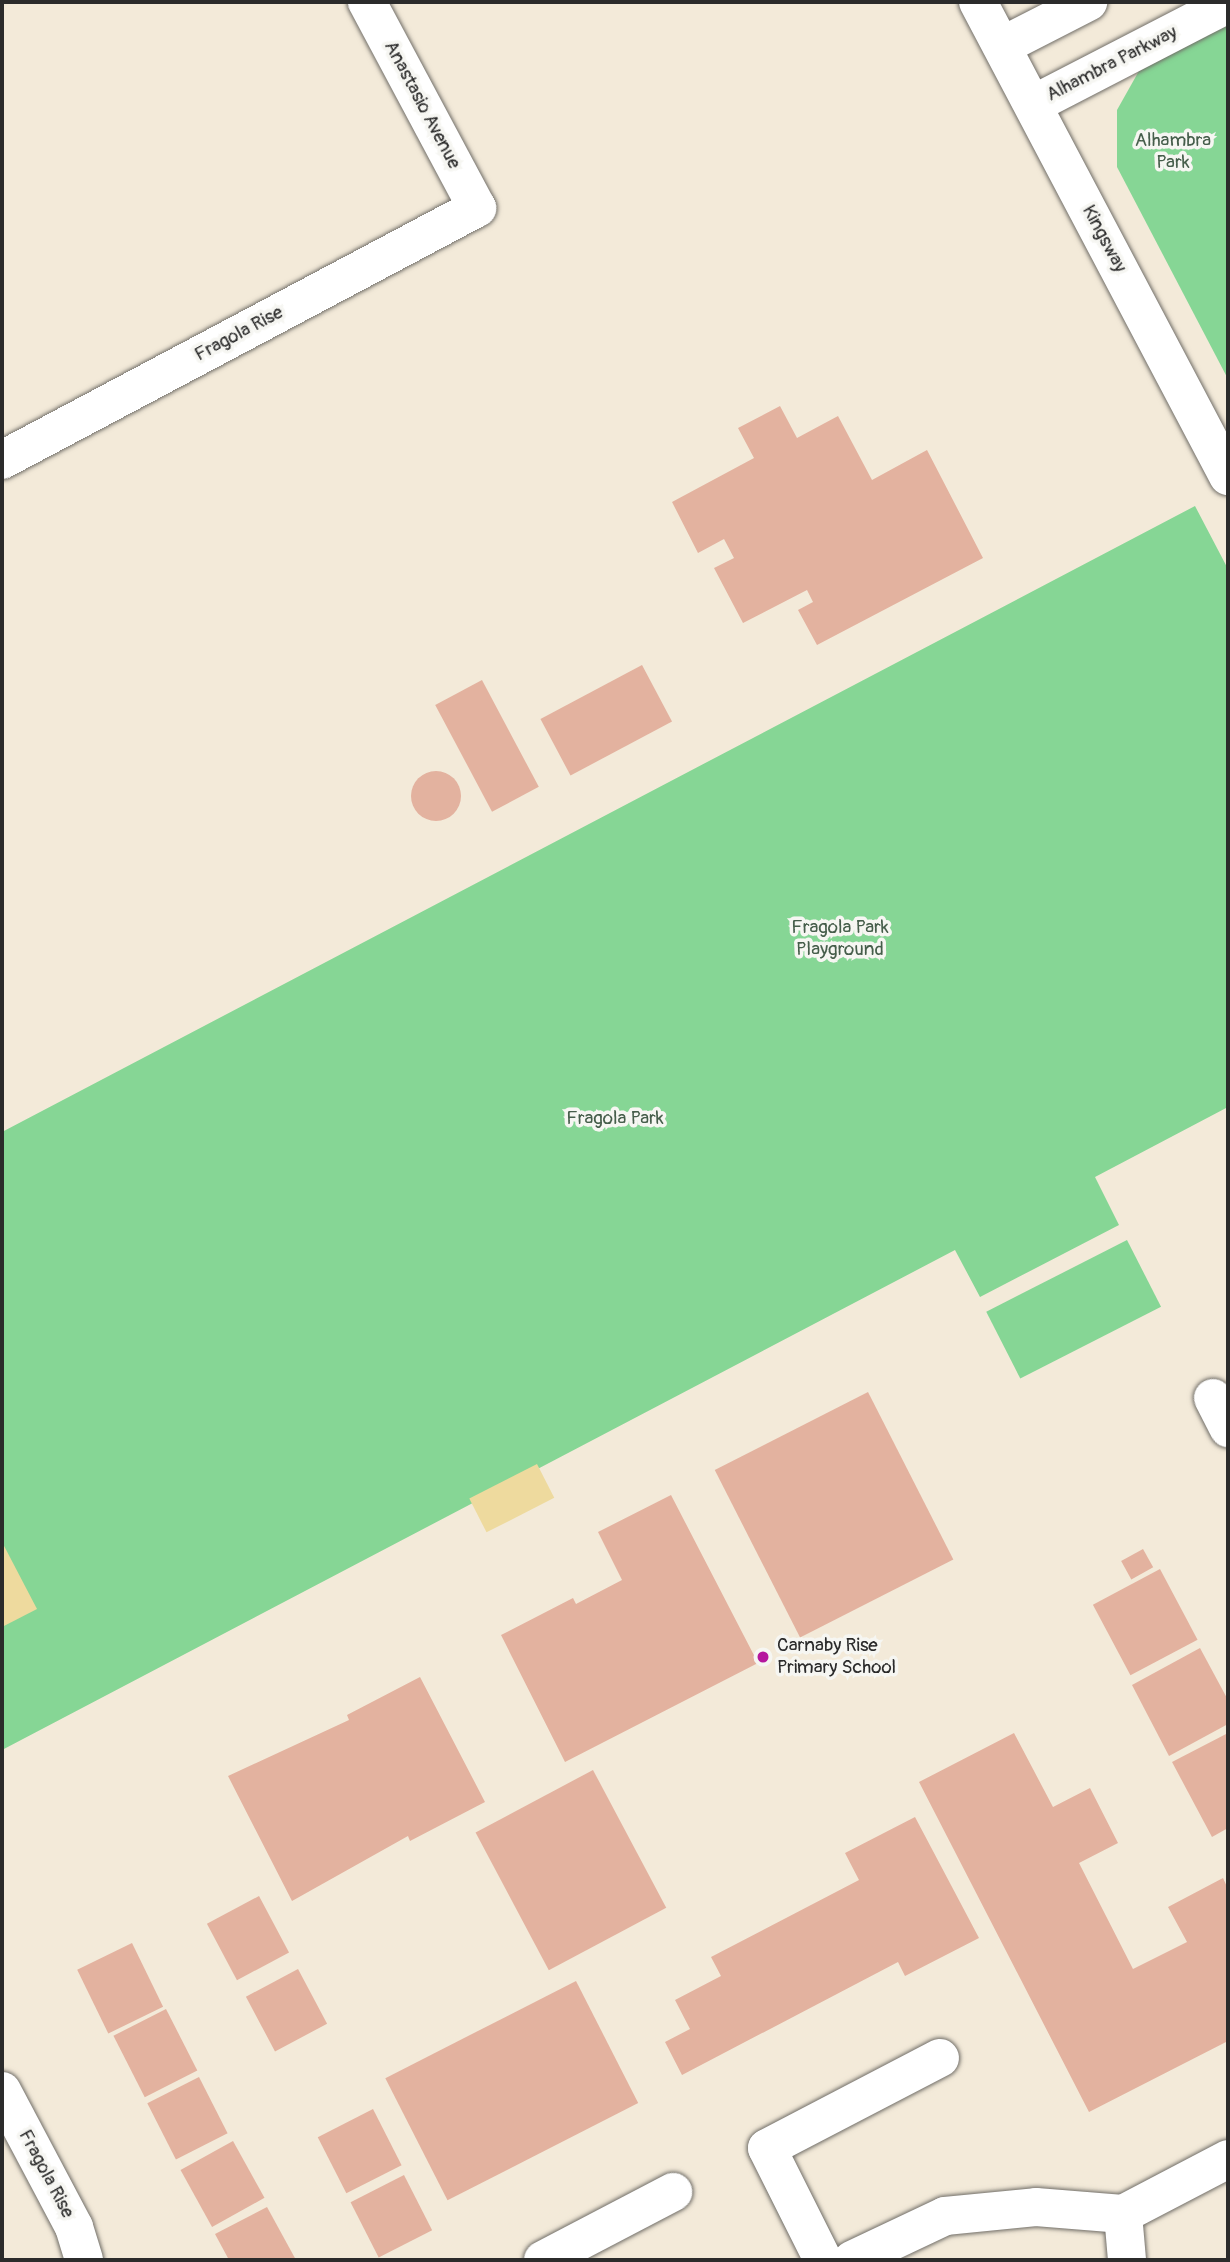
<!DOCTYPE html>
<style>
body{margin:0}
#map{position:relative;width:1230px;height:2262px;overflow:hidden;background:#f3ead9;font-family:Pangolin,sans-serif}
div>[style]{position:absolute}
.green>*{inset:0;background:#86d695;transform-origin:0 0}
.sand>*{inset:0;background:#eeda9e;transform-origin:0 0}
.building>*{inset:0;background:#e3b29f;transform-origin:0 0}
.round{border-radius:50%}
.roads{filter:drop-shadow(0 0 2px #716e68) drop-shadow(0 0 2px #716e68)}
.minor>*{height:38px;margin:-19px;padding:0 19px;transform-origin:19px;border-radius:19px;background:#fff}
.dots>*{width:19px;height:19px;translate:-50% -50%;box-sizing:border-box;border:4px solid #f6f6f2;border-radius:50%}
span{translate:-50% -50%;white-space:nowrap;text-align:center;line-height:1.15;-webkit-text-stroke:7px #f6f6f2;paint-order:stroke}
.street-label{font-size:19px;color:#2b2b2b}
.park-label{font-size:19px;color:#465e4b}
.poi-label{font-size:19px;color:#2b2b2b}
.left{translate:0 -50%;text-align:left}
.frame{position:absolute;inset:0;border:4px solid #2b2b2b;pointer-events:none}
</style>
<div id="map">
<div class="green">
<i style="clip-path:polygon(1228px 18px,1228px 379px,1117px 167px,1117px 110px,1144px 62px)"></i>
<i style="clip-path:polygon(1195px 506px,1228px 569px,1228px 1107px,1095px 1177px,1119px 1225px,980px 1297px,955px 1250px,2px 1750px,2px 1132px)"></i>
<i style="left:1127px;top:1240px;width:75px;height:158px;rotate:63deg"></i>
</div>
<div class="sand">
<i style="left:537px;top:1464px;width:38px;height:76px;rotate:63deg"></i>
<i style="clip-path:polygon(2px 1542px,37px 1609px,2px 1627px)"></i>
</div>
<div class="building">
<i style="clip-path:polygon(780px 406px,797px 438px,838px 416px,872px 480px,927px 450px,983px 558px,817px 645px,798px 610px,813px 602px,807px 590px,743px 623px,714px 568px,734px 558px,724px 539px,698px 553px,672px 502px,754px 458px,738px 428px)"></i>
<i style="left:642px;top:665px;width:64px;height:115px;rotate:62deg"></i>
<i style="left:482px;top:680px;width:121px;height:53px;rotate:62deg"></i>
<i class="round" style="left:411px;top:771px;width:50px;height:50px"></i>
<i style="left:868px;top:1392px;width:188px;height:172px;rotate:63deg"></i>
<i style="clip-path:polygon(671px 1495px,758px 1663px,565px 1762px,501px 1635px,573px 1598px,576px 1604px,622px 1580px,598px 1532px)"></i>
<i style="left:1143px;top:1549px;width:21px;height:25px;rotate:61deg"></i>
<i style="left:1160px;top:1569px;width:80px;height:76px;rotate:62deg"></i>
<i style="clip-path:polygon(1200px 1648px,1228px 1700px,1228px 1724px,1169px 1756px,1132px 1685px)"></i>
<i style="clip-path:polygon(420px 1677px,485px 1802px,410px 1841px,408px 1836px,292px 1901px,228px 1776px,349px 1720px,347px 1715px)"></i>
<i style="clip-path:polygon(1014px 1733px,1053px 1807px,1090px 1788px,1118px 1843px,1079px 1863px,1133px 1969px,1187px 1942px,1168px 1907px,1223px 1878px,1228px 1889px,1228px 2041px,1089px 2112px,919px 1782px)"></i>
<i style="clip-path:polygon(1228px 1733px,1228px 1828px,1212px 1837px,1172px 1762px)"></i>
<i style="left:593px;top:1770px;width:156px;height:133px;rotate:62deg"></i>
<i style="clip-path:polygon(915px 1817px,979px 1938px,905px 1976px,898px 1962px,682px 2075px,665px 2042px,690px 2029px,675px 2000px,721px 1976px,711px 1957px,859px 1880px,845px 1853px)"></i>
<i style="left:259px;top:1896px;width:64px;height:59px;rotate:62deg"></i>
<i style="left:132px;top:1943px;width:71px;height:61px;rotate:64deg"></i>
<i style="left:298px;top:1969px;width:62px;height:59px;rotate:62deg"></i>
<i style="left:576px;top:1981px;width:137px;height:214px;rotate:63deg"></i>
<i style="left:166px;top:2009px;width:69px;height:59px;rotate:63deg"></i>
<i style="left:199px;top:2077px;width:63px;height:58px;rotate:63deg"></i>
<i style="left:373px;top:2109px;width:63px;height:62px;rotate:63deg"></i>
<i style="left:233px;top:2141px;width:65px;height:60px;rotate:61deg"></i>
<i style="left:404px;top:2175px;width:62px;height:60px;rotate:63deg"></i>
<i style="clip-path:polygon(267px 2207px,296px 2260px,229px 2260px,215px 2234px)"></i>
</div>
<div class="roads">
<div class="minor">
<i style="left:978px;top:2px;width:536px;rotate:62.19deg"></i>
<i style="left:1002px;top:46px;width:97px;rotate:-27.1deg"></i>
<i style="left:1034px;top:104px;width:218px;rotate:-27.3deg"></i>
<i style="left:2px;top:460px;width:538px;rotate:-27.95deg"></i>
<i style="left:477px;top:208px;width:234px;rotate:-118.1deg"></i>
<i style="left:1213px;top:1398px;width:34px;rotate:63deg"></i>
<i style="left:2px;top:2091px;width:154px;rotate:62.1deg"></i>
<i style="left:74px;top:2227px;width:34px;rotate:73deg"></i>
<i style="left:1123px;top:2214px;width:46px;rotate:85deg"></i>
<i style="left:543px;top:2260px;width:147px;rotate:-27.6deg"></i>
<i style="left:823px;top:2260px;width:125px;rotate:-116.6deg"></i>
<i style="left:767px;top:2148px;width:195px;rotate:-27.5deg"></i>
<i style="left:852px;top:2260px;width:103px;rotate:-25.3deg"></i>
<i style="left:945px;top:2216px;width:91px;rotate:-5.6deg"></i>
<i style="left:1036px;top:2207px;width:87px;rotate:4.6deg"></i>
<i style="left:1123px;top:2214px;width:119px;rotate:-27.6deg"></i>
</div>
</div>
<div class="dots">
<i style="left:763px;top:1657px;background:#b5179e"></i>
</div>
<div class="street-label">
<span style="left:1112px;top:64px;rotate:-27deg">Alhambra Parkway</span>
<span style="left:422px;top:105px;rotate:62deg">Anastasio Avenue</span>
<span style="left:1104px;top:239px;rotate:62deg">Kingsway</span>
<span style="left:239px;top:334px;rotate:-28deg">Fragola Rise</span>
<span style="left:46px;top:2174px;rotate:62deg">Fragola Rise</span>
</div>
<div class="park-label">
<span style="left:1173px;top:152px">Alhambra<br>Park</span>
<span style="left:840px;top:939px">Fragola Park<br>Playground</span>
<span style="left:615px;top:1119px">Fragola Park</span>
</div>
<div class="poi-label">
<span class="left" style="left:777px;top:1657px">Carnaby Rise<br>Primary School</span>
</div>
<div class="frame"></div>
</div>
